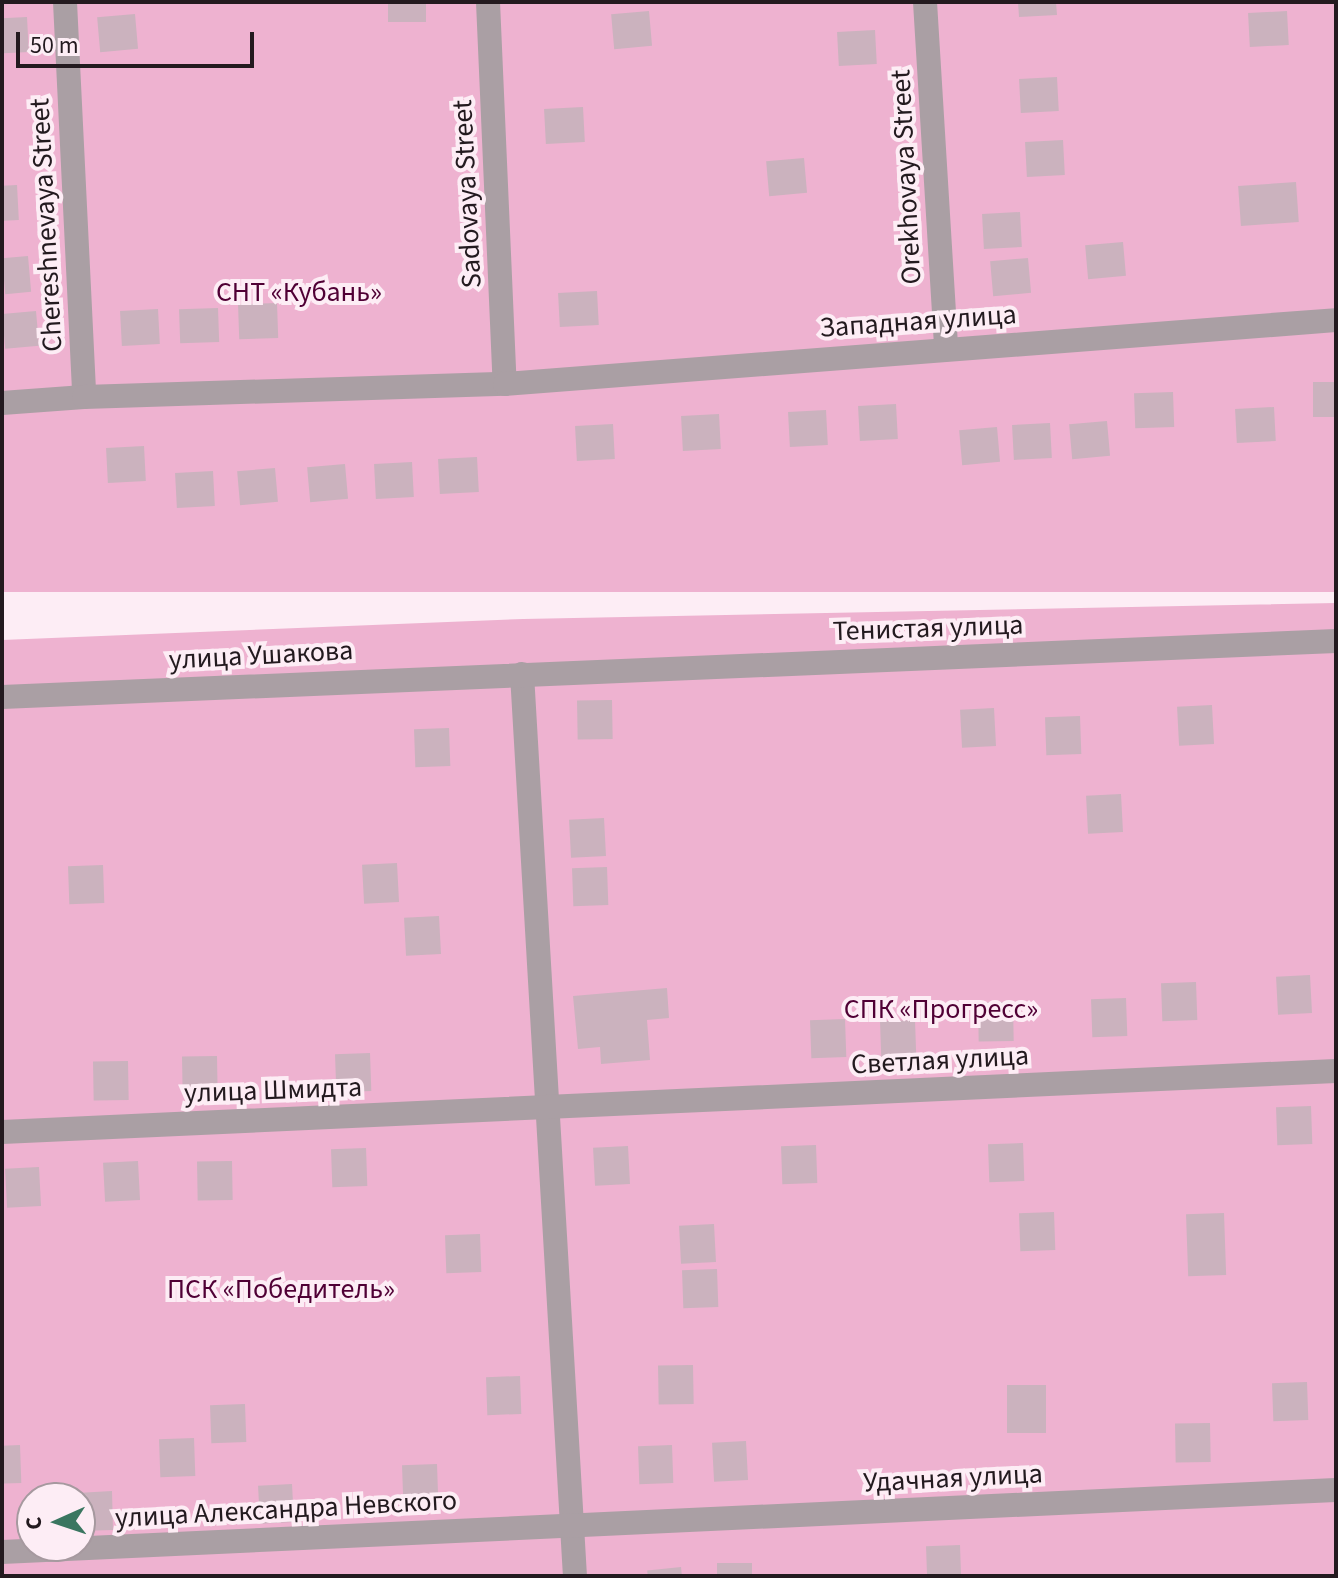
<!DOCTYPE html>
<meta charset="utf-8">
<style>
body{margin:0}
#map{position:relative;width:1338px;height:1578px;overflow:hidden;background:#fdedf5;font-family:"Source Sans 3",sans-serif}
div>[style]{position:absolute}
.green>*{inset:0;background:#eeb2d0;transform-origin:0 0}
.building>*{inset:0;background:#cbb2be;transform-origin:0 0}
.minor>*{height:24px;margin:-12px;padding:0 12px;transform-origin:12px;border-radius:12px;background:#aa9fa4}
span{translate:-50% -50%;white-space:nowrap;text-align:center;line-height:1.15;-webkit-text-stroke:8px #fdedf5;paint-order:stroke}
.street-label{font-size:28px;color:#231a1f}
.park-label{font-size:28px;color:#500035}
.frame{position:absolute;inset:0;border:4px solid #231a1f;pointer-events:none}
.north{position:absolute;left:16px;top:1482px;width:80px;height:80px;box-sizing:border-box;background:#fdedf5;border:2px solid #a6999f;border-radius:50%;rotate:267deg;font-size:22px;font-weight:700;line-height:32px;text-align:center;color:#231a1f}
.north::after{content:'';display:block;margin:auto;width:28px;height:36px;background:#3a7660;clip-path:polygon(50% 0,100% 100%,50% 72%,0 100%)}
.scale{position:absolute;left:16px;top:32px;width:238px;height:36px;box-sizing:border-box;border:4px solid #231a1f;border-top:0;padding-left:10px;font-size:24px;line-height:28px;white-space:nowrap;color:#231a1f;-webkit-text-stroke:6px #fdedf5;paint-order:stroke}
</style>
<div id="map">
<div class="green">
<i style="left:2px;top:2px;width:1334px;height:590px"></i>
<i style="clip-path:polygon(evenodd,1336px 603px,1336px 1576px,2px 1576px,2px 640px,523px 619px,1336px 603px,32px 1498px,80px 1498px,80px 1546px,32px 1546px,32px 1498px)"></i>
</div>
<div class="building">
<i style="left:388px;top:2px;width:38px;height:20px"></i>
<i style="clip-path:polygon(1018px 2px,1056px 2px,1057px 15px,1019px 17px)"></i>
<i style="left:649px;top:11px;width:35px;height:38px;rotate:85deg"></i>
<i style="left:1287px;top:11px;width:34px;height:39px;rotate:87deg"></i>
<i style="left:135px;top:14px;width:35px;height:38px;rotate:85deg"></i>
<i style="left:27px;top:17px;width:35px;height:25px;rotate:87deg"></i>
<i style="left:875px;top:30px;width:34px;height:38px;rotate:87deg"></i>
<i style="left:1057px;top:77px;width:34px;height:38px;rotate:87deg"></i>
<i style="left:583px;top:107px;width:35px;height:39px;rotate:87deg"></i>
<i style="left:1063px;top:140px;width:35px;height:38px;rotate:87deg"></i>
<i style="left:804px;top:158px;width:35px;height:38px;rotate:85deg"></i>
<i style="left:1296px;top:182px;width:40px;height:58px;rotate:86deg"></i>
<i style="left:17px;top:185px;width:35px;height:15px;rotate:87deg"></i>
<i style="left:1020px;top:212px;width:35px;height:38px;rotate:87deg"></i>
<i style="left:1123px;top:242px;width:34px;height:38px;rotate:85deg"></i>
<i style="left:28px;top:256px;width:36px;height:26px;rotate:85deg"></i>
<i style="left:1028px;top:258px;width:35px;height:38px;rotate:85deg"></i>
<i style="left:597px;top:291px;width:34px;height:39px;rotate:87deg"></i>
<i style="left:277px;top:303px;width:35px;height:39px;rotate:88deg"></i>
<i style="left:218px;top:308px;width:34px;height:39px;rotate:88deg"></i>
<i style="left:158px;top:309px;width:35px;height:38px;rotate:87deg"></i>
<i style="left:36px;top:311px;width:35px;height:34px;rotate:85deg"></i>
<i style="left:1336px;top:382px;width:35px;height:23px;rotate:90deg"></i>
<i style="left:1173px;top:392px;width:35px;height:39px;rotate:88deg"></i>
<i style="left:896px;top:404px;width:35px;height:38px;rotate:87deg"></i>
<i style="left:1274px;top:407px;width:34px;height:39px;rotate:87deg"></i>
<i style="left:826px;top:410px;width:35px;height:38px;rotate:87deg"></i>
<i style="left:719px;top:414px;width:35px;height:38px;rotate:87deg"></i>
<i style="left:1107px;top:421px;width:35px;height:38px;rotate:85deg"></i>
<i style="left:1050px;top:423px;width:35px;height:38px;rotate:87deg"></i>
<i style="left:613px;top:424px;width:35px;height:38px;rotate:87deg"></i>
<i style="left:997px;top:427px;width:35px;height:38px;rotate:85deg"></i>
<i style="left:144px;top:446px;width:35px;height:38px;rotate:87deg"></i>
<i style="left:477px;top:457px;width:35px;height:39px;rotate:87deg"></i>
<i style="left:412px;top:462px;width:35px;height:38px;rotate:87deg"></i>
<i style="left:345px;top:464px;width:35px;height:38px;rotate:85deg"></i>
<i style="left:275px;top:468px;width:34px;height:38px;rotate:85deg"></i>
<i style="left:213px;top:471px;width:35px;height:38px;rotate:87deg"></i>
<i style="left:612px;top:700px;width:39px;height:35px;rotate:89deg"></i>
<i style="left:1212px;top:705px;width:39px;height:35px;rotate:87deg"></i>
<i style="left:994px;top:708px;width:38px;height:34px;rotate:87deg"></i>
<i style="left:1080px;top:716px;width:38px;height:35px;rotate:88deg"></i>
<i style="left:449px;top:728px;width:38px;height:35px;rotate:88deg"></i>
<i style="left:1121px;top:794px;width:38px;height:35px;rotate:87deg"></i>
<i style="left:604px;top:818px;width:38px;height:35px;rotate:87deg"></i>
<i style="left:397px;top:863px;width:39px;height:35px;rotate:87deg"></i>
<i style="left:103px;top:865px;width:38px;height:35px;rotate:88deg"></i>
<i style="left:607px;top:867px;width:38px;height:35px;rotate:88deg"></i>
<i style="left:439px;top:916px;width:38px;height:35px;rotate:87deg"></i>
<i style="left:1310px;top:975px;width:38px;height:34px;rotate:87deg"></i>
<i style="left:1196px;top:982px;width:38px;height:35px;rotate:88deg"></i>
<i style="clip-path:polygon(667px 988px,669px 1018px,647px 1020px,650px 1060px,601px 1064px,600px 1047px,578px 1049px,573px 996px)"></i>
<i style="left:1126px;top:998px;width:38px;height:35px;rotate:88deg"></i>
<i style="left:1013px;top:1002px;width:39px;height:35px;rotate:89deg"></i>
<i style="left:845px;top:1019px;width:38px;height:35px;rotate:88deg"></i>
<i style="left:915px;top:1020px;width:38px;height:35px;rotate:88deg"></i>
<i style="left:370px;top:1053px;width:38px;height:35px;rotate:88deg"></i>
<i style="left:217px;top:1056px;width:39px;height:35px;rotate:89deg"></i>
<i style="left:128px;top:1061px;width:39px;height:35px;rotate:89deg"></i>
<i style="left:1311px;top:1106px;width:38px;height:35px;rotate:88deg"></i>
<i style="left:1023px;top:1143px;width:38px;height:35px;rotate:88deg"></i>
<i style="left:816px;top:1145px;width:38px;height:35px;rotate:88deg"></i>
<i style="left:628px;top:1146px;width:38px;height:35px;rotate:87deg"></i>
<i style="left:366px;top:1148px;width:38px;height:35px;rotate:88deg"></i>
<i style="left:138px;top:1161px;width:39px;height:35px;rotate:87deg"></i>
<i style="left:232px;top:1161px;width:39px;height:35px;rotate:89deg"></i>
<i style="left:39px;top:1167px;width:39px;height:34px;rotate:87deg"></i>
<i style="left:1054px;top:1212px;width:38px;height:35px;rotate:88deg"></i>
<i style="left:1224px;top:1213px;width:62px;height:38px;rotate:88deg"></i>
<i style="left:714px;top:1224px;width:38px;height:35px;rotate:87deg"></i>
<i style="left:480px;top:1234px;width:38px;height:35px;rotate:88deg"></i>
<i style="left:717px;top:1269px;width:38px;height:35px;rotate:88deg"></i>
<i style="left:693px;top:1365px;width:39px;height:35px;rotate:89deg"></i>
<i style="left:520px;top:1376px;width:38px;height:34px;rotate:88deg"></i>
<i style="left:1307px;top:1382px;width:38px;height:35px;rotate:88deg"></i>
<i style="left:1007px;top:1385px;width:39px;height:48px"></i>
<i style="left:245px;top:1404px;width:38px;height:35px;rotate:88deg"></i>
<i style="left:1210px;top:1423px;width:39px;height:35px;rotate:89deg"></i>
<i style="left:194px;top:1438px;width:38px;height:35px;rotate:88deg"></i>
<i style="left:746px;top:1441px;width:39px;height:34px;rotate:87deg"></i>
<i style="left:20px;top:1445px;width:38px;height:18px;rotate:88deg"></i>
<i style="left:672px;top:1445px;width:38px;height:34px;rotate:88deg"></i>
<i style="left:437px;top:1464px;width:38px;height:35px;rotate:88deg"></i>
<i style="left:292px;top:1484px;width:38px;height:34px;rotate:87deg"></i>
<i style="clip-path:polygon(112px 1491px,113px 1530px,80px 1531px,80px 1498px,77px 1493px)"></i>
<i style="left:960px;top:1545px;width:31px;height:34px;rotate:88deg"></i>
<i style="left:752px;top:1563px;width:13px;height:35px;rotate:90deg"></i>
<i style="left:681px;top:1567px;width:9px;height:34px;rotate:84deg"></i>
</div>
<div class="minor">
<i style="left:65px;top:2px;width:395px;rotate:87.2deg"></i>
<i style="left:488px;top:2px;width:382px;rotate:87.5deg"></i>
<i style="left:925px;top:2px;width:348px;rotate:86.5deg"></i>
<i style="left:2px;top:403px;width:82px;rotate:-4.2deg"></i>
<i style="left:84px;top:397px;width:421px;rotate:-1.8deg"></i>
<i style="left:505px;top:384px;width:833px;rotate:-4.4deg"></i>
<i style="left:522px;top:674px;width:904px;rotate:86.64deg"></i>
<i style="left:2px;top:697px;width:1335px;rotate:-2.4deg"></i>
<i style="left:2px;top:1132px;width:1335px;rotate:-2.62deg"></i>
<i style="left:2px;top:1552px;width:1335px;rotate:-2.66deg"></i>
</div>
<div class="street-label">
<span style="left:906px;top:177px;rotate:-93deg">Orekhovaya Street</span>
<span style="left:467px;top:194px;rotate:-93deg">Sadovaya Street</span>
<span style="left:46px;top:225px;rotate:-93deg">Chereshnevaya Street</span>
<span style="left:918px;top:321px;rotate:-4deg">Западная улица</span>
<span style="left:928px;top:628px;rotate:-2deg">Тенистая улица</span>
<span style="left:261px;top:655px;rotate:-3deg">улица Ушакова</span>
<span style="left:940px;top:1060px;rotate:-3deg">Светлая улица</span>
<span style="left:273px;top:1090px;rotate:-2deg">улица Шмидта</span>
<span style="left:953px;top:1478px;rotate:-3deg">Удачная улица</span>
<span style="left:286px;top:1509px;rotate:-3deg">улица Александра Невского</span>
</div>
<div class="park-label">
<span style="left:299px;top:292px">СНТ «Кубань»</span>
<span style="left:941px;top:1009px">СПК «Прогресс»</span>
<span style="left:281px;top:1289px">ПСК «Победитель»</span>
</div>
<div class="frame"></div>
<div class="north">С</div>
<div class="scale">50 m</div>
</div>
